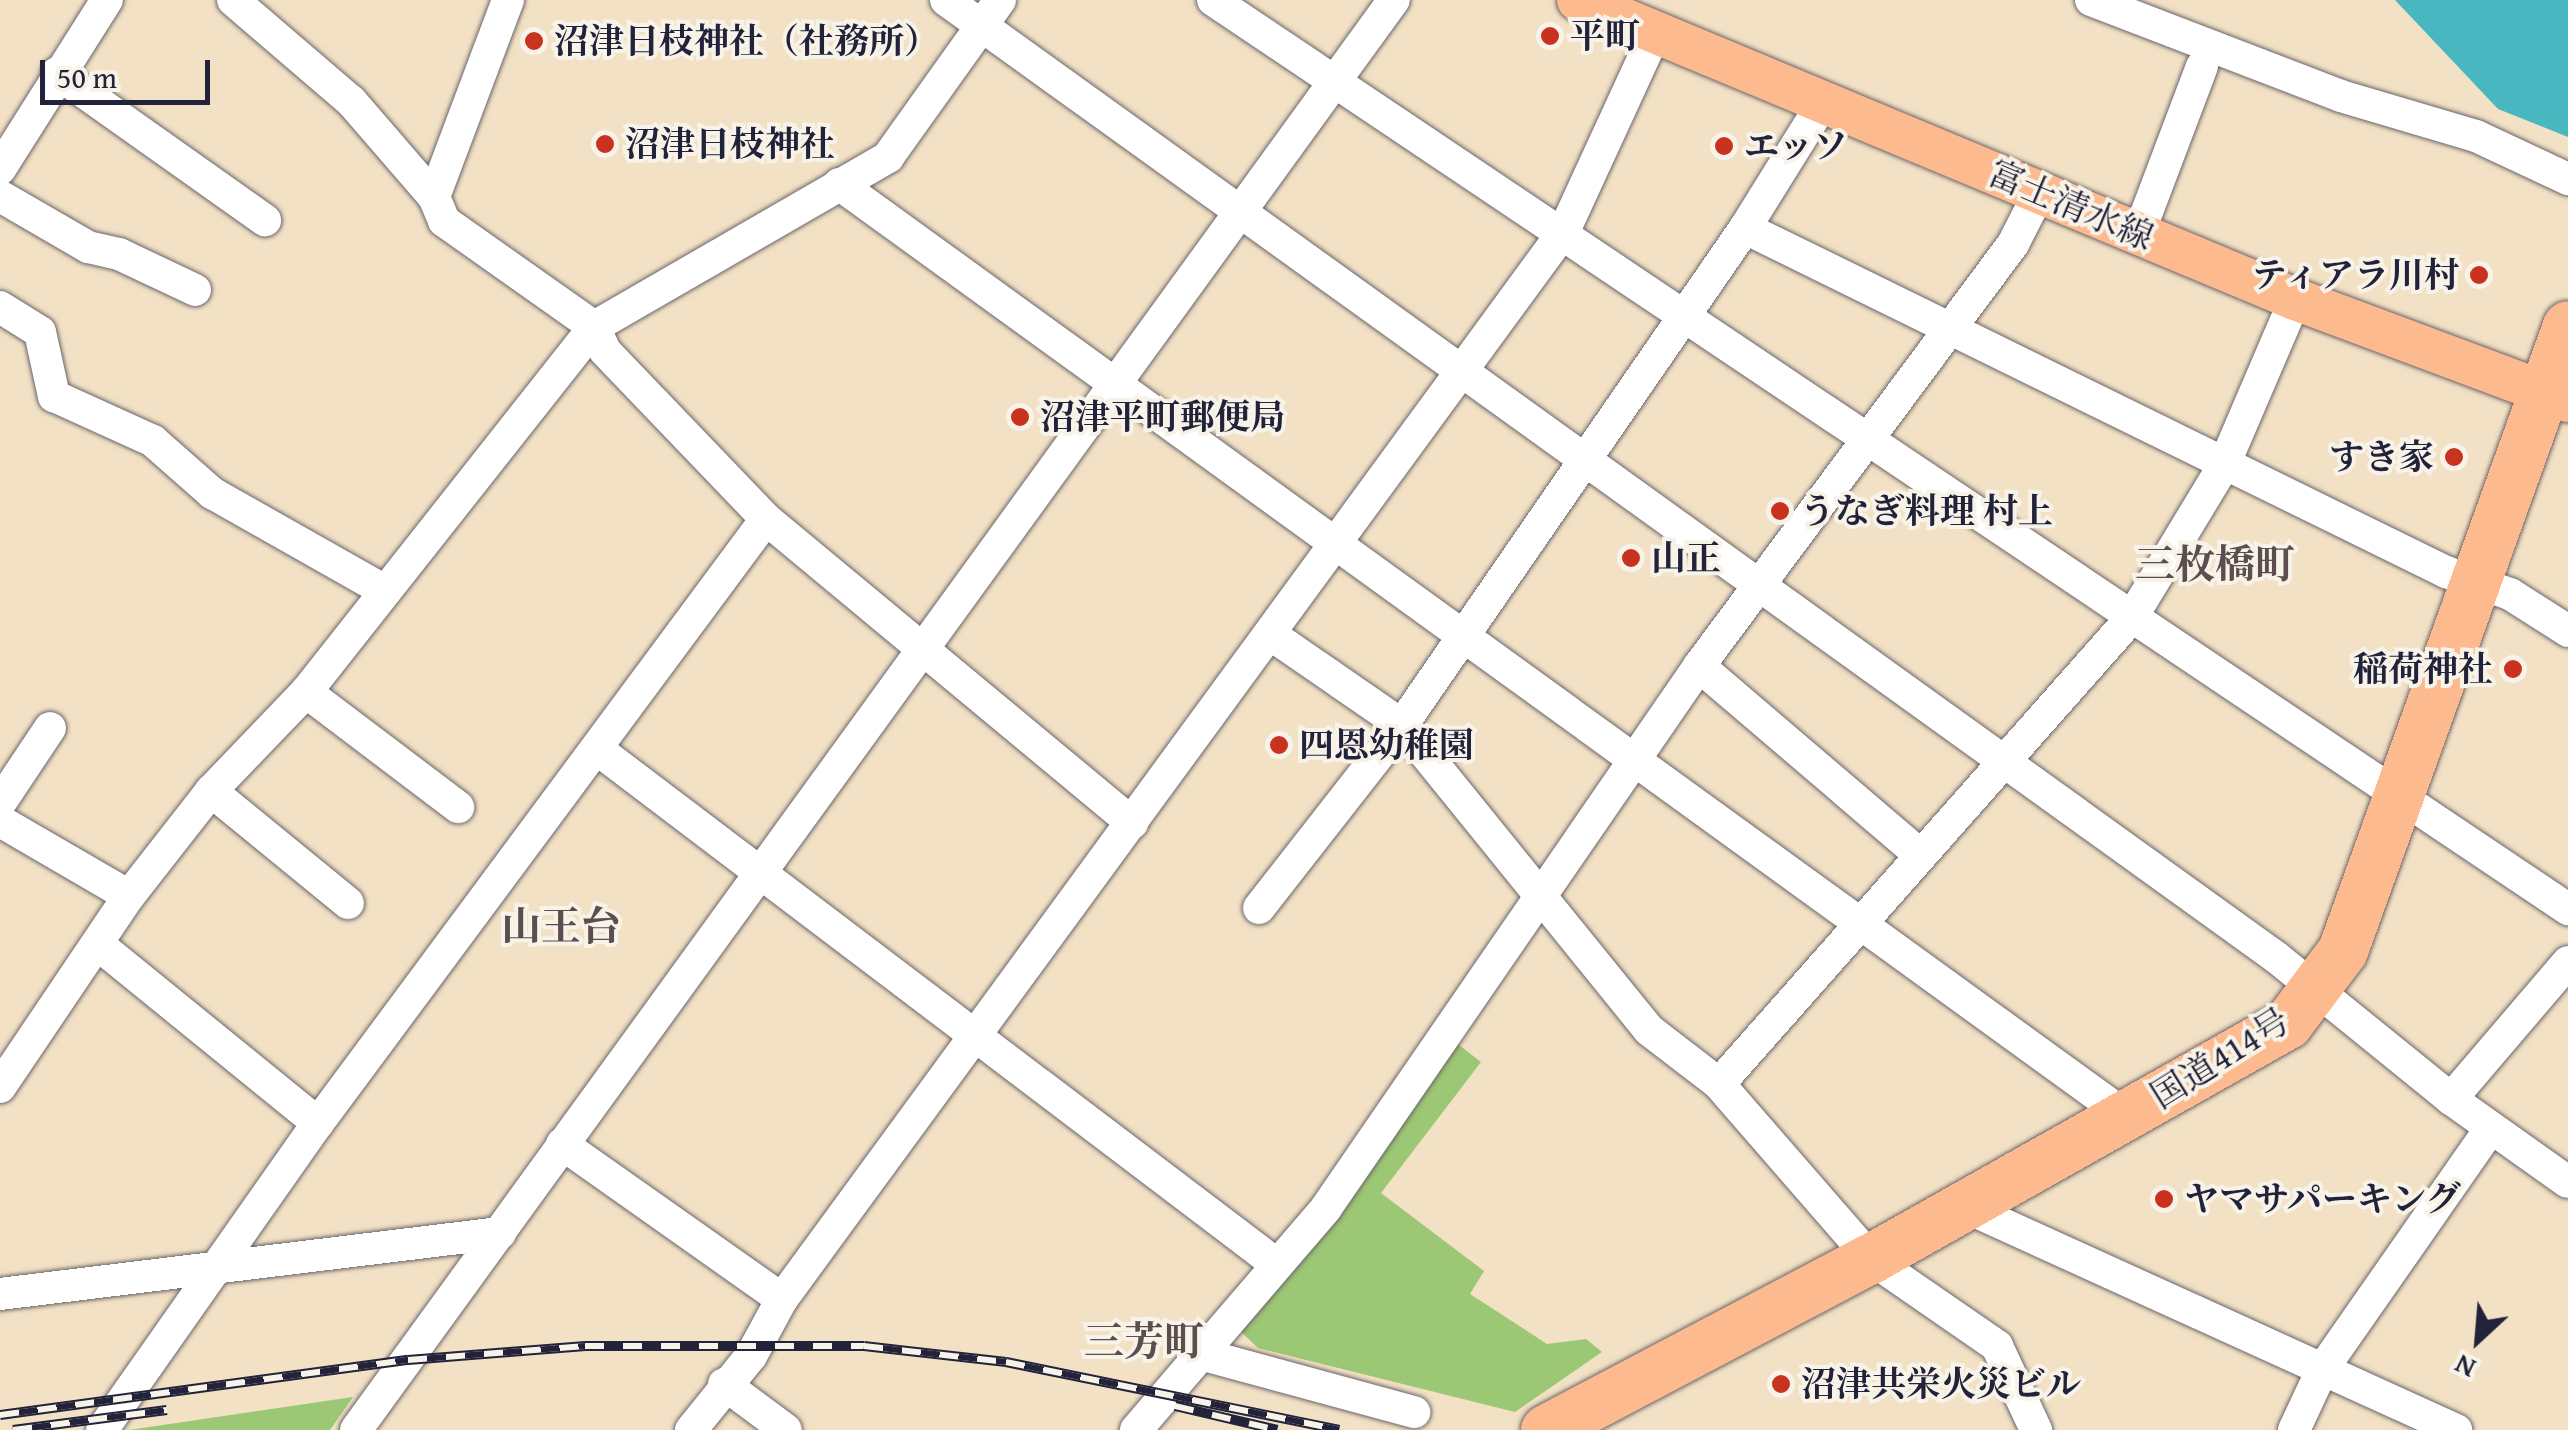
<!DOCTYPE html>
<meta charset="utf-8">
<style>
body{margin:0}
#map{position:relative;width:2568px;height:1430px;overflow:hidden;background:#f2e1c4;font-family:"Gentium Book Plus","Noto Serif JP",serif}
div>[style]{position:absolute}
.green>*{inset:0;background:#9cc774}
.water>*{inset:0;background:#48b7bf}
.roads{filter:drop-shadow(0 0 2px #6b656b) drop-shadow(0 0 2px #6b656b)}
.minor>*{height:32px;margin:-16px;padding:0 16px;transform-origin:16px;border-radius:16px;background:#fff}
.major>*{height:42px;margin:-21px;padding:0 21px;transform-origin:21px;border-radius:21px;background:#fcba8e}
.highway>*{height:50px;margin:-25px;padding:0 25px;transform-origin:25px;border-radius:25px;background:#fcba8e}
.rail>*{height:10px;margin-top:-5px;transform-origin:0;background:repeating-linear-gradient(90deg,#f7f3e8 0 19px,#22223b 0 38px);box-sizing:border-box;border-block:2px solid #22223b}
.dots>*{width:28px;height:28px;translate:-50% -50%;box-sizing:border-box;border:5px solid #f7f3e8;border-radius:50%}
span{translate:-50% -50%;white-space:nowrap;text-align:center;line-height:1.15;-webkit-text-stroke:8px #f7f3e8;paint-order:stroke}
.poi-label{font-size:35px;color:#22223b;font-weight:700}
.left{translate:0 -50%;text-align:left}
.right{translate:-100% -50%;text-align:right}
.street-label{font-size:35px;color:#22223b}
.quarter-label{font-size:40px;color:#5c4d4f;font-weight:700}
.north{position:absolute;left:2428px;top:1290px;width:100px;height:100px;-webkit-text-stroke:8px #f7f3e8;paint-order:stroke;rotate:206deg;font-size:28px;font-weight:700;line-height:40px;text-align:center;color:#22223b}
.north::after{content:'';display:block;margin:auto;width:35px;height:45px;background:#22223b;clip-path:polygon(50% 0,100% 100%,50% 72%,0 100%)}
.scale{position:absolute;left:40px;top:60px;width:170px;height:45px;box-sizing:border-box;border:5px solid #22223b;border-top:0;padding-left:12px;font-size:30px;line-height:35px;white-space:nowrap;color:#22223b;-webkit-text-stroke:8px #f7f3e8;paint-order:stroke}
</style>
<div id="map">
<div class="green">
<i style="clip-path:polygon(1454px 1041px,1481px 1062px,1381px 1193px,1484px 1271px,1470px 1294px,1547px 1344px,1586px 1339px,1602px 1352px,1515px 1412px,1258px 1348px,1236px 1327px)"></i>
<i style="clip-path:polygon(353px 1397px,330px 1430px,129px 1430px)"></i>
</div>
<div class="water">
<i style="clip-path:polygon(2395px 0,2568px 0,2568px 137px,2498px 109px)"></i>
</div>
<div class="roads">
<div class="minor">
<i style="left:233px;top:0;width:155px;rotate:40.6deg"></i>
<i style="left:351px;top:101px;width:127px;rotate:49.2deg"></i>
<i style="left:434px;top:197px;width:26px;rotate:67deg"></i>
<i style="left:444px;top:221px;width:184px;rotate:35.2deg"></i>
<i style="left:594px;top:327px;width:26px;rotate:65deg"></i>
<i style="left:605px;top:351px;width:233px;rotate:46.2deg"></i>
<i style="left:766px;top:519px;width:476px;rotate:39.7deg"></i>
<i style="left:946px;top:0;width:1640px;rotate:35.74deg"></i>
<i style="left:2277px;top:958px;width:224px;rotate:39deg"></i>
<i style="left:2451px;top:1099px;width:143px;rotate:35.4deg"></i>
<i style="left:1213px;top:0;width:1632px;rotate:33.86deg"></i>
<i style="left:2091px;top:0;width:268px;rotate:21deg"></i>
<i style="left:2341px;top:96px;width:141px;rotate:16.5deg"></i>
<i style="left:2476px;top:136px;width:102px;rotate:25.1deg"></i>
<i style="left:57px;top:73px;width:255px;rotate:35.3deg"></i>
<i style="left:0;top:169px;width:200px;rotate:-57.7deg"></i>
<i style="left:839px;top:184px;width:1589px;rotate:35.91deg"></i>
<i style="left:0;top:196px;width:102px;rotate:30.1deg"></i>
<i style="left:88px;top:247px;width:32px;rotate:13deg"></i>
<i style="left:119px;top:254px;width:84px;rotate:25.3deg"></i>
<i style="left:434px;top:197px;width:210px;rotate:-69.4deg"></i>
<i style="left:1745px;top:228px;width:781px;rotate:26.14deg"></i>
<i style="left:2446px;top:572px;width:68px;rotate:19deg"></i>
<i style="left:2510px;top:594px;width:69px;rotate:32.5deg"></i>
<i style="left:2139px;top:233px;width:178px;rotate:-69.3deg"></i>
<i style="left:0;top:307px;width:47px;rotate:32deg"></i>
<i style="left:40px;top:332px;width:66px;rotate:77.7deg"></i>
<i style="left:54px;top:396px;width:109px;rotate:24.4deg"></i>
<i style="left:153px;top:441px;width:79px;rotate:41.4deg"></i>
<i style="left:212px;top:493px;width:199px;rotate:29.5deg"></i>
<i style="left:1270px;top:634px;width:160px;rotate:34.6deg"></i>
<i style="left:1402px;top:725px;width:392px;rotate:51deg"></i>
<i style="left:1649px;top:1030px;width:88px;rotate:37.6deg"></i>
<i style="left:1719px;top:1084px;width:232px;rotate:49deg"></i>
<i style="left:1871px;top:1259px;width:153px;rotate:34.6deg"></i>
<i style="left:1997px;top:1346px;width:93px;rotate:65.1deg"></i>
<i style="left:1699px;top:666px;width:291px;rotate:40.5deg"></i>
<i style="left:306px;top:692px;width:191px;rotate:37.1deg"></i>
<i style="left:597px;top:749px;width:851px;rotate:37.17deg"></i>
<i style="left:211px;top:791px;width:177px;rotate:39.3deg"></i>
<i style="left:0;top:803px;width:90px;rotate:-56.3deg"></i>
<i style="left:0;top:821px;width:149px;rotate:30.2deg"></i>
<i style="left:1259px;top:908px;width:232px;rotate:-52deg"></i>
<i style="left:1402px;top:725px;width:604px;rotate:-55.39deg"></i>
<i style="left:1745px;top:228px;width:150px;rotate:-58.1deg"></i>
<i style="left:100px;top:946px;width:281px;rotate:39.1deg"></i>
<i style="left:1719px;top:1084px;width:623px;rotate:-48.51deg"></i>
<i style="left:2132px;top:617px;width:178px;rotate:-58.8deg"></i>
<i style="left:2224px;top:465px;width:181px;rotate:-66.8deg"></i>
<i style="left:0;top:1087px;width:230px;rotate:-56deg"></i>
<i style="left:129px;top:896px;width:133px;rotate:-52deg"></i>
<i style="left:211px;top:791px;width:137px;rotate:-46.2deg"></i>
<i style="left:306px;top:692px;width:465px;rotate:-51.7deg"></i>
<i style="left:594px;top:327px;width:340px;rotate:-30deg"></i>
<i style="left:888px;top:157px;width:193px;rotate:-54.5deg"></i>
<i style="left:2451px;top:1099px;width:180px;rotate:-49.5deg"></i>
<i style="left:562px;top:1144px;width:269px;rotate:35.2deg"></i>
<i style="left:1961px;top:1205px;width:544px;rotate:24.44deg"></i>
<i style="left:0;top:1294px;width:504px;rotate:-6.96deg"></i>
<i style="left:1204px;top:1355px;width:218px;rotate:15.2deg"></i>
<i style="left:724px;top:1384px;width:77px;rotate:36.6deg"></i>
<i style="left:102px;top:1430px;width:375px;rotate:-54.9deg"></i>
<i style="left:318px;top:1123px;width:752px;rotate:-53.43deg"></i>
<i style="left:356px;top:1430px;width:1767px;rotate:-54.03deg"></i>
<i style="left:691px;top:1430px;width:95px;rotate:-51deg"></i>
<i style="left:751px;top:1356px;width:65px;rotate:-61.5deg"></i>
<i style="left:782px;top:1299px;width:1324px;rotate:-53.79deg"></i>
<i style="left:1564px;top:231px;width:218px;rotate:-65.3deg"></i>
<i style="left:1136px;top:1430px;width:292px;rotate:-49.4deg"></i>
<i style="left:1326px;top:1208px;width:658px;rotate:-55.46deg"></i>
<i style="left:1699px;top:666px;width:526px;rotate:-53.35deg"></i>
<i style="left:2013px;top:244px;width:59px;rotate:-63deg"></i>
<i style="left:2294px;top:1430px;width:66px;rotate:-65deg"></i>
<i style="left:2322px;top:1370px;width:294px;rotate:-55.1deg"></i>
</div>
<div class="major">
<i style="left:1578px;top:0;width:777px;rotate:22.64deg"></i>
<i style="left:2295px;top:299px;width:291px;rotate:20.5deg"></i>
</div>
<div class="highway">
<i style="left:1546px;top:1430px;width:367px;rotate:-27.8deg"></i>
<i style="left:1871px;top:1259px;width:479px;rotate:-29.4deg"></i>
<i style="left:2288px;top:1024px;width:91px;rotate:-53deg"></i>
<i style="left:2343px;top:951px;width:664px;rotate:-70.2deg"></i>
</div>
</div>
<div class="rail">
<i style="left:1175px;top:1406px;width:105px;rotate:13.2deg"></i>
<i style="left:0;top:1415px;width:412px;rotate:-7.7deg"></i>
<i style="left:408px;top:1360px;width:178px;rotate:-4.5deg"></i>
<i style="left:585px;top:1346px;width:279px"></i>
<i style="left:864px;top:1346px;width:143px;rotate:6.4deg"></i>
<i style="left:1006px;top:1362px;width:340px;rotate:11.5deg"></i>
<i style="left:13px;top:1430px;width:155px;rotate:-7.4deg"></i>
</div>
<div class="dots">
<i style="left:1550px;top:36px;background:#c8321e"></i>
<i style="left:534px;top:41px;background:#c8321e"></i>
<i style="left:605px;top:144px;background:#c8321e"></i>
<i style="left:1724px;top:146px;background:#c8321e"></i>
<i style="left:2479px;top:275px;background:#c8321e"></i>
<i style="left:1020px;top:417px;background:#c8321e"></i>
<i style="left:2454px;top:457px;background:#c8321e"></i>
<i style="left:1780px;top:511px;background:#c8321e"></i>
<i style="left:1631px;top:558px;background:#c8321e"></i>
<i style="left:2513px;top:669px;background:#c8321e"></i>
<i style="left:1279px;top:745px;background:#c8321e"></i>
<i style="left:2164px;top:1199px;background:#c8321e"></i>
<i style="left:1781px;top:1384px;background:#c8321e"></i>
</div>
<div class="poi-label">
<span class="left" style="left:1570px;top:36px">平町</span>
<span class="left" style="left:554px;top:41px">沼津日枝神社（社務所）</span>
<span class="left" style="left:625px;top:144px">沼津日枝神社</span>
<span class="left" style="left:1744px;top:146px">エッソ</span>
<span class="right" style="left:2459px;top:275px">ティアラ川村</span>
<span class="left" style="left:1040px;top:417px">沼津平町郵便局</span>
<span class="right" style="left:2434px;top:457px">すき家</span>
<span class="left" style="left:1800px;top:511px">うなぎ料理 村上</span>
<span class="left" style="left:1651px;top:558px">山正</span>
<span class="right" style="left:2493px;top:669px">稲荷神社</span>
<span class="left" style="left:1299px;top:745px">四恩幼稚園</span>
<span class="left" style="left:2184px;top:1199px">ヤマサパーキング</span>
<span class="left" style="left:1801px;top:1384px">沼津共栄火災ビル</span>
</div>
<div class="street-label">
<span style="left:2071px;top:205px;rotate:23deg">富士清水線</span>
<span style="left:2220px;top:1058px;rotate:-32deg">国道414号</span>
</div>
<div class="quarter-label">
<span style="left:2215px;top:564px">三枚橋町</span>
<span style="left:561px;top:926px">山王台</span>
<span style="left:1144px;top:1341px">三芳町</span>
</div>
<div class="north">N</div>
<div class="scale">50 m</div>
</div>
